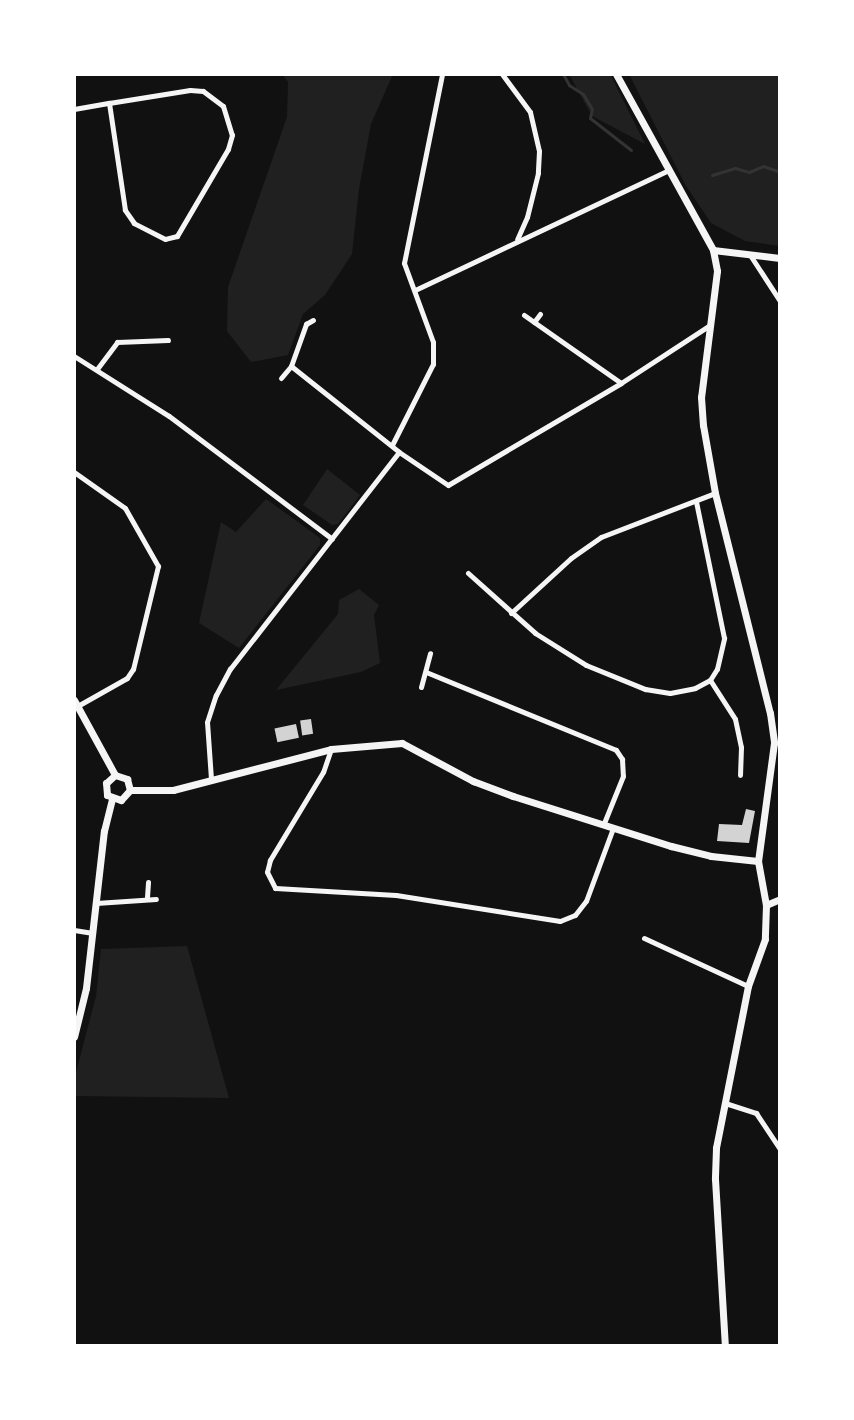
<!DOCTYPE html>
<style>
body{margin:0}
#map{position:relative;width:854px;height:1420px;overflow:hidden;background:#111;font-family:"Roboto Condensed",sans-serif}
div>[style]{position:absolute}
.green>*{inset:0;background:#202020}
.stream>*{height:3px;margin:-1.5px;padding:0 1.5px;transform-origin:1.5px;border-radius:1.5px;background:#333}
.building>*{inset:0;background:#d3d3d3;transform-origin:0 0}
.minor>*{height:5px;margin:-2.5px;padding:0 2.5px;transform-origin:2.5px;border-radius:2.5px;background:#f5f5f5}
.tertiary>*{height:7px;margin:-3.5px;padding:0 3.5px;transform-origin:3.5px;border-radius:3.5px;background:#f5f5f5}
span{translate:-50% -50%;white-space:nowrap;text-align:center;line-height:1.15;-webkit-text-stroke:7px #fff;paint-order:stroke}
.frame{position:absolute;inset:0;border:76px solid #fff;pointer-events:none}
</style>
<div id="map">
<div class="green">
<i style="clip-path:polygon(282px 74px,393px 74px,371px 124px,359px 189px,352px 254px,325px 295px,303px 314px,288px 355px,251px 362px,227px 331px,228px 287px,287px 117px,288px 82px)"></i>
<i style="clip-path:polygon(569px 74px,610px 74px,645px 144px,592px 116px)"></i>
<i style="clip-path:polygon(629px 74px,780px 74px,780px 246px,745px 241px,711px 223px,686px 186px)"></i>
<i style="clip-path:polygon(327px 469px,360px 495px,338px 524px,332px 525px,303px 505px)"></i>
<i style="clip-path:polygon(266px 499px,320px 538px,320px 545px,239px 648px,199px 623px,221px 522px,236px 532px)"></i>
<i style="clip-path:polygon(359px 589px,379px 605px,374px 615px,380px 663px,361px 672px,276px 690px,338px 614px,339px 600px)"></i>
<i style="clip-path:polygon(187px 946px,229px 1098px,74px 1096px,74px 1080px,96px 996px,101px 949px)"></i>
</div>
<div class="stream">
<i style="left:563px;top:74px;width:13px;rotate:61deg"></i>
<i style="left:569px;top:85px;width:17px;rotate:33deg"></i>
<i style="left:583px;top:94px;width:17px;rotate:59deg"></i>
<i style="left:592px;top:109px;width:9px;rotate:103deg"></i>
<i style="left:590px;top:118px;width:52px;rotate:38deg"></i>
<i style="left:712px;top:175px;width:24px;rotate:-17deg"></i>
<i style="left:735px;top:168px;width:15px;rotate:16deg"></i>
<i style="left:749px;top:172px;width:15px;rotate:-23deg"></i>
<i style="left:763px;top:166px;width:18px;rotate:19deg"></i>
</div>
<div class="building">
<i style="left:311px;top:719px;width:15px;height:11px;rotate:82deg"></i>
<i style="left:296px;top:724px;width:14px;height:22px;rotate:78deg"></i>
<i style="clip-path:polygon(746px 809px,755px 811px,749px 843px,717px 841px,719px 824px,742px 825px)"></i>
</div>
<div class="minor">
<i style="left:502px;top:74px;width:47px;rotate:53.6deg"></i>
<i style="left:530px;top:112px;width:40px;rotate:77deg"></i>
<i style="left:539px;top:151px;width:22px;rotate:93deg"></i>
<i style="left:538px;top:173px;width:45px;rotate:104deg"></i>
<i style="left:527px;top:217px;width:24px;rotate:114deg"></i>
<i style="left:74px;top:109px;width:36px;rotate:-10deg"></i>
<i style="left:109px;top:103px;width:82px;rotate:-9.1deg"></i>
<i style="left:190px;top:90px;width:13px;rotate:4deg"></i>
<i style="left:203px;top:91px;width:25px;rotate:37deg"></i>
<i style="left:223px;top:106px;width:30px;rotate:73deg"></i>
<i style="left:232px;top:135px;width:15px;rotate:106deg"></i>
<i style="left:228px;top:149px;width:101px;rotate:120.4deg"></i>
<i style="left:177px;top:236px;width:12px;rotate:166deg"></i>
<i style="left:165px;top:239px;width:35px;rotate:-153deg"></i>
<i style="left:134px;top:223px;width:16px;rotate:-125deg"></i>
<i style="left:125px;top:210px;width:108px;rotate:-98.5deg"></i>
<i style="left:750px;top:255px;width:55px;rotate:56.9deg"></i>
<i style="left:415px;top:290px;width:279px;rotate:-25.3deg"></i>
<i style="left:524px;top:315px;width:118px;rotate:35deg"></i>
<i style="left:534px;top:322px;width:10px;rotate:-53deg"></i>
<i style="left:74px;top:356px;width:112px;rotate:32.3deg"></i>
<i style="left:169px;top:416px;width:204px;rotate:37deg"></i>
<i style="left:291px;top:366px;width:138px;rotate:38.5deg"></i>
<i style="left:399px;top:452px;width:59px;rotate:34deg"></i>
<i style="left:448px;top:485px;width:201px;rotate:-30.5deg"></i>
<i style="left:621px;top:383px;width:106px;rotate:-33.1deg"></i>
<i style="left:97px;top:369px;width:34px;rotate:-53deg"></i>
<i style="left:117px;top:342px;width:51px;rotate:-2.2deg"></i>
<i style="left:281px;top:378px;width:16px;rotate:-50deg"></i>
<i style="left:291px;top:366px;width:45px;rotate:-70.3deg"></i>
<i style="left:306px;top:324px;width:8px;rotate:-30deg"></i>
<i style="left:392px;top:445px;width:91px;rotate:-63.2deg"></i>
<i style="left:433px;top:364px;width:22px;rotate:-90deg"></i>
<i style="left:433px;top:342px;width:84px;rotate:-110.2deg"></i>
<i style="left:404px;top:263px;width:193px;rotate:-78.6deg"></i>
<i style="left:74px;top:472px;width:62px;rotate:35.2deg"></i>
<i style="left:125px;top:508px;width:67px;rotate:60.4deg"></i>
<i style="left:158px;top:566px;width:106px;rotate:103.6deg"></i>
<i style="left:133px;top:669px;width:11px;rotate:124deg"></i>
<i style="left:127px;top:678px;width:61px;rotate:150.5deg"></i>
<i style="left:468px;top:573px;width:90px;rotate:41.8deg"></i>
<i style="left:535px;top:633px;width:60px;rotate:32.1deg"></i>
<i style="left:586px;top:665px;width:64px;rotate:22.1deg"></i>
<i style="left:645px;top:689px;width:25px;rotate:9deg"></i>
<i style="left:670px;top:693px;width:25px;rotate:-11deg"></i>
<i style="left:695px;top:688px;width:17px;rotate:-28deg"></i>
<i style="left:710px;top:680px;width:13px;rotate:-58deg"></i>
<i style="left:717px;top:669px;width:32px;rotate:-77deg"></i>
<i style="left:724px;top:638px;width:140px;rotate:-101.6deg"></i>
<i style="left:511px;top:613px;width:81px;rotate:-42.5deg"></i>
<i style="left:571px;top:558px;width:37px;rotate:-35deg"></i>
<i style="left:601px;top:537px;width:122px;rotate:-21.1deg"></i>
<i style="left:426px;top:672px;width:205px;rotate:22.3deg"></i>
<i style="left:616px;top:750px;width:11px;rotate:56deg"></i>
<i style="left:622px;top:759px;width:17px;rotate:87deg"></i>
<i style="left:623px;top:776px;width:51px;rotate:112deg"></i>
<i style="left:710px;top:680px;width:46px;rotate:57.3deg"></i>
<i style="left:735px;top:719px;width:29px;rotate:78deg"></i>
<i style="left:741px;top:747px;width:28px;rotate:92deg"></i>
<i style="left:421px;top:687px;width:35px;rotate:-75deg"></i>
<i style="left:331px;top:749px;width:24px;rotate:109deg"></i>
<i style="left:323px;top:772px;width:103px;rotate:121.1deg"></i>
<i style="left:270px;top:860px;width:12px;rotate:104deg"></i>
<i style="left:267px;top:872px;width:18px;rotate:63deg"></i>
<i style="left:275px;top:888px;width:121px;rotate:3.3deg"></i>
<i style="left:396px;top:895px;width:166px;rotate:9deg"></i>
<i style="left:560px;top:921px;width:16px;rotate:-22deg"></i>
<i style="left:575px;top:915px;width:18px;rotate:-52deg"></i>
<i style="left:586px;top:901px;width:78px;rotate:-69.7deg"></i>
<i style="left:211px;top:779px;width:57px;rotate:-94deg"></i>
<i style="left:207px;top:722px;width:28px;rotate:-72deg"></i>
<i style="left:216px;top:695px;width:30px;rotate:-62deg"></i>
<i style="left:230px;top:669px;width:275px;rotate:-52.1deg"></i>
<i style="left:147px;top:897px;width:15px;rotate:-86deg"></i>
<i style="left:96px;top:903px;width:60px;rotate:-3.8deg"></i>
<i style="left:74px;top:930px;width:19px;rotate:9deg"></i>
<i style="left:644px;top:938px;width:115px;rotate:24.8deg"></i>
<i style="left:725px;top:1103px;width:33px;rotate:18deg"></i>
<i style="left:756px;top:1113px;width:43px;rotate:56.3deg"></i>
</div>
<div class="tertiary">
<i style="left:616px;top:74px;width:201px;rotate:61.1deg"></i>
<i style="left:713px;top:250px;width:21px;rotate:79deg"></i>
<i style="left:717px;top:271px;width:127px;rotate:97.2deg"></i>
<i style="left:701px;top:397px;width:28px;rotate:86deg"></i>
<i style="left:703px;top:425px;width:69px;rotate:80deg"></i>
<i style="left:715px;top:493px;width:227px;rotate:76deg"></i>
<i style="left:770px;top:713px;width:30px;rotate:82deg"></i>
<i style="left:774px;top:743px;width:119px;rotate:97.7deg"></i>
<i style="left:758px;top:861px;width:45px;rotate:79.7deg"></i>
<i style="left:766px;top:905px;width:34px;rotate:92deg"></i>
<i style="left:765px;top:939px;width:50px;rotate:109.9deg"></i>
<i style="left:748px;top:986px;width:165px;rotate:101.2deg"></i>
<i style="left:716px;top:1148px;width:31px;rotate:92deg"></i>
<i style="left:715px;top:1179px;width:167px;rotate:86.6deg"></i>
<i style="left:713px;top:250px;width:67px;rotate:6.8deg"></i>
<i style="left:74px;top:700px;width:85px;rotate:61.3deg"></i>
<i style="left:115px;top:775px;width:12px;rotate:138deg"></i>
<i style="left:106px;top:783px;width:12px;rotate:85deg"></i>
<i style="left:107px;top:795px;width:15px;rotate:20deg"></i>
<i style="left:121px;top:800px;width:13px;rotate:-48deg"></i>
<i style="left:115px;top:775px;width:13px;rotate:18deg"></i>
<i style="left:127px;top:779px;width:11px;rotate:75deg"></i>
<i style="left:130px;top:790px;width:43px"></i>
<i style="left:173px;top:790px;width:163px;rotate:-14.5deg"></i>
<i style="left:331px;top:749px;width:71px;rotate:-4.8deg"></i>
<i style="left:402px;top:743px;width:81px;rotate:28.2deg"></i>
<i style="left:473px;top:781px;width:43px;rotate:20.6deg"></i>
<i style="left:513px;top:796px;width:166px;rotate:17.6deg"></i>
<i style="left:671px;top:846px;width:41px;rotate:14deg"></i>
<i style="left:711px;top:856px;width:47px;rotate:6.1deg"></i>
<i style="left:766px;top:905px;width:15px;rotate:-23deg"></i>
<i style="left:74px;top:1037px;width:50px;rotate:-76.2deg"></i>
<i style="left:86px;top:988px;width:158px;rotate:-83.5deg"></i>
<i style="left:104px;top:831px;width:33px;rotate:-76deg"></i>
</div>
<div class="frame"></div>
</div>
